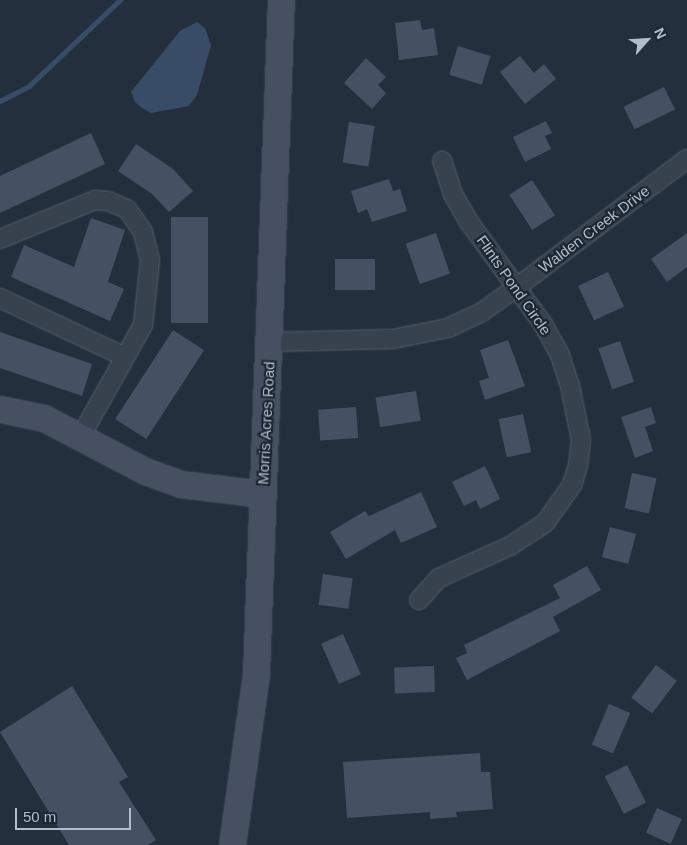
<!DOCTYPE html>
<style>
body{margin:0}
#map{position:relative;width:687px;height:845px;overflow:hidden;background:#242f3e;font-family:Arial,sans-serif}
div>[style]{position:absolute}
.water>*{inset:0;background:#394c67}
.stream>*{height:4.5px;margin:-2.25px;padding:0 2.25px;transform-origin:2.25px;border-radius:2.25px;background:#394c67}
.building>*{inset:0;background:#455162;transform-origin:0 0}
.roads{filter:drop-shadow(0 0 1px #565f6c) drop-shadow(0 0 1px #565f6c)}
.street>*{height:18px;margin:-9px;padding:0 9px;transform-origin:9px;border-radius:9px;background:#38414e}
.secondary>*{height:25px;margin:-12.5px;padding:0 12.5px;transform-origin:12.5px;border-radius:12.5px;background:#465061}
span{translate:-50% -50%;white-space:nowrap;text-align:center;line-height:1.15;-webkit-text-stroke:4.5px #1d2633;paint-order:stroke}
.street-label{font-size:15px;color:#b4bcc9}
.north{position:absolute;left:622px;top:15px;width:50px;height:50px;-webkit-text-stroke:4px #1d2633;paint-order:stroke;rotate:64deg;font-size:14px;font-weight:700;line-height:20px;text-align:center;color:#b4bcc9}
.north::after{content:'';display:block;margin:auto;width:18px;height:22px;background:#b4bcc9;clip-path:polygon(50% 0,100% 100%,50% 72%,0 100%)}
.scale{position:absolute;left:15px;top:808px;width:116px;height:22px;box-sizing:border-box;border:2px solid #b4bcc9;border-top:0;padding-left:6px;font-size:15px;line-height:18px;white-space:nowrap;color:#b4bcc9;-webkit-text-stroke:4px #1d2633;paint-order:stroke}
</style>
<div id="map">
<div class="water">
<i style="clip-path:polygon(197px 22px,205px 28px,211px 45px,197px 95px,189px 106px,151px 113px,142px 108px,135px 102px,131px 92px,180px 31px)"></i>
</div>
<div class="stream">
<i style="left:0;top:101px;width:33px;rotate:-27deg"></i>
<i style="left:29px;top:86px;width:125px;rotate:-43.4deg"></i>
</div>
<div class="building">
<i style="clip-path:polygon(420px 20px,422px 30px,434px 28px,438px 55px,399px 60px,395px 23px)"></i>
<i style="left:458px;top:46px;width:34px;height:30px;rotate:17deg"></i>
<i style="clip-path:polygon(520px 56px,534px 73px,544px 64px,556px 79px,525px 104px,500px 72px)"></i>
<i style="clip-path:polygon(366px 58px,386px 77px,378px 85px,386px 93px,372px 109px,344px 83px)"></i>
<i style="left:664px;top:87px;width:25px;height:45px;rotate:64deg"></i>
<i style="clip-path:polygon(546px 121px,552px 133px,545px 136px,551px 149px,525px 162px,513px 137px)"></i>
<i style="left:349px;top:122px;width:26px;height:41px;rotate:9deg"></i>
<i style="clip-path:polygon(91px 133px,105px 164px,0 213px,0 176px)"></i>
<i style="clip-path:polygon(136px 144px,173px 169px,193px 191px,169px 212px,152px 194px,118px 171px)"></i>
<i style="clip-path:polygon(389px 179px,393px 191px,400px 189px,407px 211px,372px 222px,367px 209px,358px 213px,351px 191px)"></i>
<i style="left:532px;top:180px;width:42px;height:27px;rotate:57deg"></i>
<i style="left:171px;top:217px;width:37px;height:106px"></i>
<i style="clip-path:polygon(91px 218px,125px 230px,108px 282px,124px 289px,110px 321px,11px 277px,24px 245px,74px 267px)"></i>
<i style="left:436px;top:233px;width:43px;height:32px;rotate:71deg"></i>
<i style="clip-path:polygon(687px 233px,687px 267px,667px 282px,651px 259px)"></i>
<i style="left:335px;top:259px;width:40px;height:31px"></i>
<i style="left:608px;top:272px;width:38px;height:33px;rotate:65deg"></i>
<i style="left:173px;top:330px;width:37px;height:106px;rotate:33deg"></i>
<i style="clip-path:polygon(0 332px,92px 364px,82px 396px,0 368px)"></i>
<i style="clip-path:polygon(508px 340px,525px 386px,485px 400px,479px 381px,489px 378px,480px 350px)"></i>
<i style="left:620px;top:341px;width:43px;height:23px;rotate:71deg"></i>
<i style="left:416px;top:391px;width:30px;height:41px;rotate:81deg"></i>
<i style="left:356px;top:407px;width:31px;height:38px;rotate:86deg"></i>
<i style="clip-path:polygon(651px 407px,656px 423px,645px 427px,653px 451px,635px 458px,621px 417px)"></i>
<i style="left:523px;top:414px;width:39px;height:25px;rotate:78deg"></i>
<i style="clip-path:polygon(485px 466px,500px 499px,480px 509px,476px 500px,464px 506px,452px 482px)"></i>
<i style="left:632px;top:473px;width:25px;height:36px;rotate:12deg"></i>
<i style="clip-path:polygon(421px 492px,437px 527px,401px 543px,395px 530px,346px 559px,330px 532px,365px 511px,369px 516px)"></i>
<i style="left:610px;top:527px;width:27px;height:31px;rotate:15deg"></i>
<i style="clip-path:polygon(587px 566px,601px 590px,553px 617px,560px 631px,467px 680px,456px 658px,467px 653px,464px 645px,560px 598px,553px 585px)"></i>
<i style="left:323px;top:574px;width:30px;height:31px;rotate:8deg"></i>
<i style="left:343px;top:634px;width:44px;height:24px;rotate:66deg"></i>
<i style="left:656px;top:665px;width:26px;height:41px;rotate:37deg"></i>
<i style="left:434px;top:666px;width:26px;height:40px;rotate:88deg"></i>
<i style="clip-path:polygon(72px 686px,128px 777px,119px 782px,156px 840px,148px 845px,69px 845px,0 732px)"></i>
<i style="left:609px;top:704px;width:23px;height:44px;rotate:23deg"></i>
<i style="clip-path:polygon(480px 753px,481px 772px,490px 772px,493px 809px,456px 812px,457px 817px,430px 819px,430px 812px,347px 818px,343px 762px)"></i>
<i style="left:627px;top:765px;width:42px;height:25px;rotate:63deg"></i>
<i style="left:657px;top:808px;width:27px;height:27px;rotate:24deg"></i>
</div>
<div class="roads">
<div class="street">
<i style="left:0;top:239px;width:103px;rotate:-22.3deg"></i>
<i style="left:95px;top:200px;width:13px;rotate:4deg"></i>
<i style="left:108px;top:201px;width:21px;rotate:23deg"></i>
<i style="left:127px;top:209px;width:28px;rotate:55deg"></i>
<i style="left:143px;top:232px;width:29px;rotate:76deg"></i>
<i style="left:150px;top:260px;width:65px;rotate:96.1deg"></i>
<i style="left:143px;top:325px;width:127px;rotate:119.2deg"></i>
<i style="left:0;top:298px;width:138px;rotate:25.3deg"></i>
<i style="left:270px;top:342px;width:123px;rotate:-1.4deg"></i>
<i style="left:393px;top:339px;width:56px;rotate:-11.3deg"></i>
<i style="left:448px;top:328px;width:38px;rotate:-25deg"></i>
<i style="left:482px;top:312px;width:43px;rotate:-35.5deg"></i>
<i style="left:517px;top:287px;width:213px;rotate:-37deg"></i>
<i style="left:419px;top:600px;width:30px;rotate:-48deg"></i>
<i style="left:439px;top:578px;width:78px;rotate:-24.3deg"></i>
<i style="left:510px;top:546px;width:42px;rotate:-33.3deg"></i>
<i style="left:545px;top:523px;width:47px;rotate:-54.6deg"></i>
<i style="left:572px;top:485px;width:21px;rotate:-73deg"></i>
<i style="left:578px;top:465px;width:25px;rotate:-83deg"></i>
<i style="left:581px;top:440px;width:55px;rotate:-101.5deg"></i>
<i style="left:570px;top:386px;width:35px;rotate:-108deg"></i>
<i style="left:559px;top:353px;width:33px;rotate:-119deg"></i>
<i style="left:543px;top:324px;width:126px;rotate:-126deg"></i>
<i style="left:469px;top:222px;width:32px;rotate:-120deg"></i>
<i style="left:453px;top:194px;width:35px;rotate:-108deg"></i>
</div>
<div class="secondary">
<i style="left:0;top:409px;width:45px;rotate:11.6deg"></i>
<i style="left:44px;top:418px;width:114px;rotate:27.7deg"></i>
<i style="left:145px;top:471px;width:38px;rotate:20deg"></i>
<i style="left:181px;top:484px;width:82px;rotate:7deg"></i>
<i style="left:232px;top:845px;width:173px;rotate:-82deg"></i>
<i style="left:256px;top:674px;width:674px;rotate:-87.88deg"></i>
</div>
</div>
<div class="street-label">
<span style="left:594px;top:229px;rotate:-37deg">Walden Creek Drive</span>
<span style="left:514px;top:285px;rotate:55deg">Flints Pond Circle</span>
<span style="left:266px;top:423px;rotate:-87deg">Morris Acres Road</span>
</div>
<div class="north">N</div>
<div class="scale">50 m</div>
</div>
